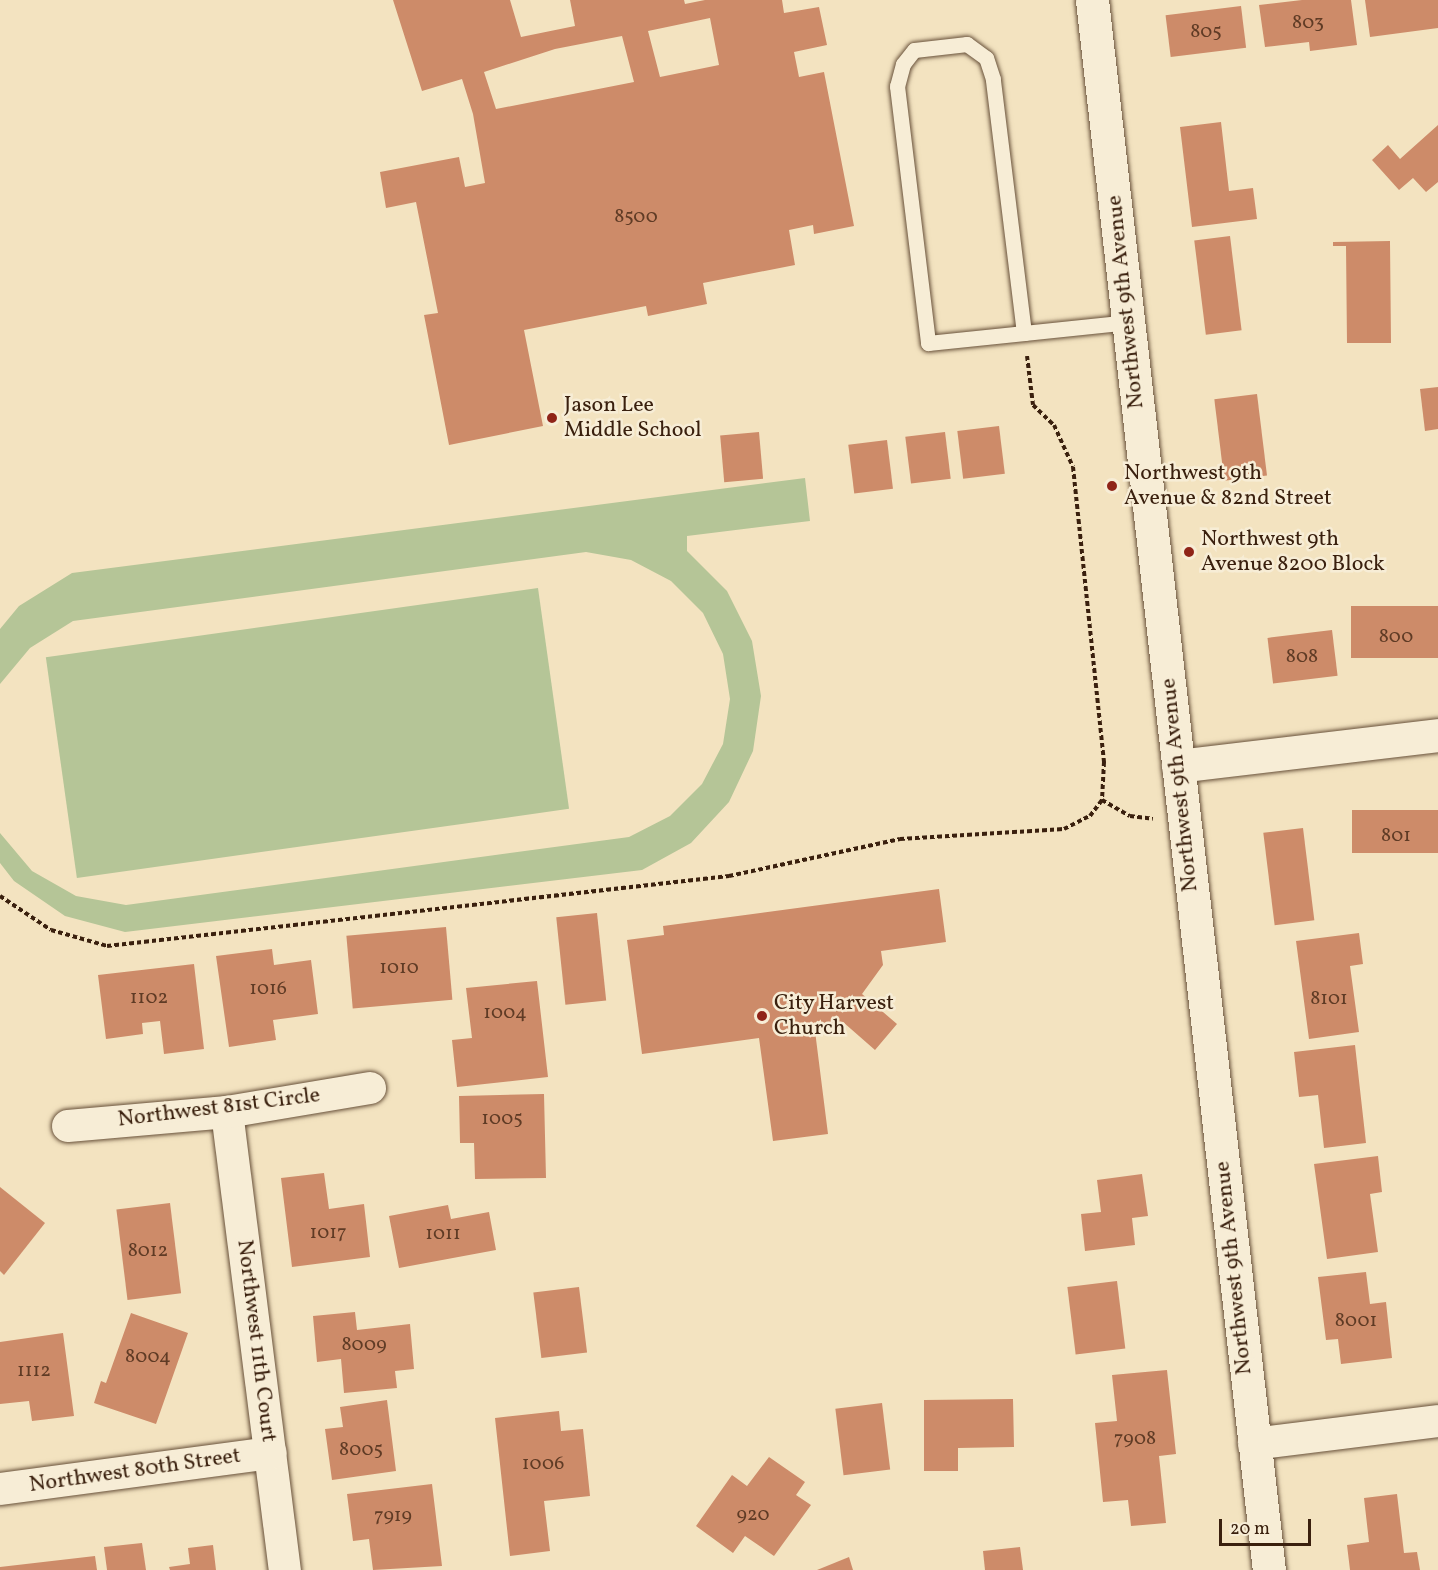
<!DOCTYPE html>
<style>
body{margin:0}
#map{position:relative;width:1438px;height:1570px;overflow:hidden;background:#f3e3c0;font-family:Vollkorn,serif}
div>[style]{position:absolute}
.green>*{inset:0;background:#b5c597;transform-origin:0 0}
.building>*{inset:0;background:#cd8b69;transform-origin:0 0}
.path>*{height:4px;margin-top:-2px;transform-origin:0;background:repeating-linear-gradient(90deg,#3a200e 0 4.5px,transparent 0 7.5px)}
.roads{filter:drop-shadow(0 0 2px #68513a) drop-shadow(0 0 2px #68513a)}
.lane>*{height:15px;margin:-7.5px;padding:0 7.5px;transform-origin:7.5px;border-radius:7.5px;background:#f7edd6}
.street>*{height:32px;margin:-16px;padding:0 16px;transform-origin:16px;border-radius:16px;background:#f7edd6}
.secondary>*{height:33px;margin:-16.5px;padding:0 16.5px;transform-origin:16.5px;border-radius:16.5px;background:#f7edd6}
.dots>*{width:16px;height:16px;translate:-50% -50%;box-sizing:border-box;border:3px solid #f7edd6;border-radius:50%}
span{translate:-50% -50%;white-space:nowrap;text-align:center;line-height:1.15;-webkit-text-stroke:5px #f7edd6;paint-order:stroke}
.number-label{font-size:20px;color:#5f3b25}
.number-label span{-webkit-text-stroke-width:0}
.street-label{font-size:22px;color:#3a200e}
.poi-label{font-size:22px;color:#3a200e}
.left{translate:0 -50%;text-align:left}
.scale{position:absolute;left:1219px;top:1519px;width:92px;height:27px;box-sizing:border-box;border:3px solid #3a200e;border-top:0;padding-left:8px;font-size:18px;line-height:21px;white-space:nowrap;color:#3a200e;-webkit-text-stroke:4px #f7edd6;paint-order:stroke}
</style>
<div id="map">
<div class="green">
<i style="clip-path:polygon(805px 478px,810px 521px,687px 536px,687px 551px,727px 591px,752px 641px,761px 696px,753px 751px,729px 802px,691px 843px,642px 870px,125px 932px,65px 916px,14px 881px,0 863px,0 833px,32px 871px,76px 896px,126px 905px,629px 837px,670px 816px,702px 784px,723px 744px,730px 699px,723px 654px,703px 613px,671px 581px,631px 560px,586px 552px,73px 621px,30px 648px,0 684px,0 629px,19px 606px,72px 573px)"></i>
<i style="left:538px;top:588px;width:223px;height:497px;rotate:82deg"></i>
</div>
<div class="building">
<i style="clip-path:polygon(evenodd,393px 0,510px 0,521px 37px,575px 26px,570px 0,684px 0,685px 4px,705px 0,782px 0,784px 13px,819px 7px,827px 45px,794px 52px,799px 77px,824px 72px,854px 226px,814px 234px,813px 225px,789px 230px,795px 265px,703px 283px,707px 304px,648px 316px,646px 306px,524px 330px,543px 426px,449px 445px,424px 315px,438px 313px,416px 202px,386px 208px,380px 172px,459px 157px,465px 187px,485px 183px,473px 114px,462px 79px,422px 91px,393px 0,710px 18px,719px 65px,660px 77px,648px 31px,710px 18px,393px 0,622px 36px,634px 82px,496px 109px,484px 72px,555px 49px,622px 36px)"></i>
<i style="clip-path:polygon(1302px 0,1351px 0,1357px 45px,1310px 51px,1309px 42px,1265px 47px,1259px 5px)"></i>
<i style="clip-path:polygon(1365px 0,1438px 0,1438px 28px,1370px 37px)"></i>
<i style="left:1241px;top:6px;width:42px;height:76px;rotate:83deg"></i>
<i style="clip-path:polygon(1221px 122px,1229px 191px,1253px 188px,1257px 219px,1192px 227px,1180px 127px)"></i>
<i style="clip-path:polygon(1438px 125px,1438px 182px,1426px 192px,1413px 178px,1399px 190px,1372px 160px,1388px 145px,1400px 159px)"></i>
<i style="left:1230px;top:236px;width:95px;height:36px;rotate:83deg"></i>
<i style="clip-path:polygon(1390px 241px,1391px 343px,1347px 343px,1346px 246px,1333px 246px,1333px 242px)"></i>
<i style="clip-path:polygon(1438px 387px,1438px 429px,1425px 431px,1420px 389px)"></i>
<i style="left:1257px;top:394px;width:82px;height:43px;rotate:83deg"></i>
<i style="left:999px;top:426px;width:48px;height:42px;rotate:83deg"></i>
<i style="left:759px;top:432px;width:47px;height:39px;rotate:85deg"></i>
<i style="left:945px;top:432px;width:47px;height:40px;rotate:83deg"></i>
<i style="left:887px;top:440px;width:49px;height:39px;rotate:83deg"></i>
<i style="left:1438px;top:606px;width:52px;height:87px;rotate:90deg"></i>
<i style="left:1332px;top:630px;width:46px;height:65px;rotate:83deg"></i>
<i style="left:1438px;top:810px;width:43px;height:86px;rotate:90deg"></i>
<i style="left:1303px;top:828px;width:93px;height:40px;rotate:83deg"></i>
<i style="clip-path:polygon(939px 889px,946px 942px,881px 951px,883px 965px,862px 994px,897px 1024px,875px 1050px,843px 1022px,839px 1028px,815px 1031px,828px 1134px,773px 1141px,759px 1038px,642px 1054px,627px 940px,664px 935px,663px 926px)"></i>
<i style="left:597px;top:913px;width:88px;height:41px;rotate:84deg"></i>
<i style="left:446px;top:927px;width:73px;height:100px;rotate:85deg"></i>
<i style="clip-path:polygon(1359px 933px,1363px 964px,1350px 966px,1359px 1032px,1309px 1039px,1296px 941px)"></i>
<i style="clip-path:polygon(272px 949px,274px 965px,311px 960px,318px 1014px,273px 1020px,276px 1040px,229px 1047px,216px 956px)"></i>
<i style="clip-path:polygon(194px 964px,204px 1049px,164px 1054px,160px 1021px,142px 1023px,143px 1034px,106px 1039px,98px 975px)"></i>
<i style="clip-path:polygon(537px 981px,548px 1077px,457px 1087px,452px 1040px,472px 1038px,466px 988px)"></i>
<i style="clip-path:polygon(1355px 1045px,1366px 1143px,1324px 1148px,1318px 1095px,1299px 1097px,1294px 1052px)"></i>
<i style="clip-path:polygon(544px 1094px,546px 1178px,475px 1179px,474px 1143px,460px 1143px,459px 1096px)"></i>
<i style="clip-path:polygon(1378px 1156px,1382px 1192px,1370px 1194px,1378px 1252px,1327px 1259px,1314px 1164px)"></i>
<i style="clip-path:polygon(324px 1173px,329px 1209px,364px 1204px,370px 1257px,292px 1267px,281px 1178px)"></i>
<i style="clip-path:polygon(1142px 1174px,1148px 1216px,1132px 1218px,1135px 1245px,1085px 1251px,1081px 1214px,1101px 1212px,1097px 1180px)"></i>
<i style="clip-path:polygon(0 1187px,45px 1223px,4px 1275px,0 1271px)"></i>
<i style="left:170px;top:1203px;width:91px;height:54px;rotate:83deg"></i>
<i style="clip-path:polygon(448px 1205px,451px 1219px,489px 1212px,496px 1250px,399px 1268px,389px 1216px)"></i>
<i style="clip-path:polygon(1366px 1272px,1370px 1304px,1386px 1302px,1392px 1358px,1341px 1364px,1338px 1339px,1326px 1340px,1318px 1277px)"></i>
<i style="left:1117px;top:1281px;width:68px;height:50px;rotate:83deg"></i>
<i style="left:579px;top:1287px;width:66px;height:46px;rotate:83deg"></i>
<i style="clip-path:polygon(355px 1312px,357px 1330px,410px 1324px,414px 1369px,395px 1371px,397px 1388px,344px 1393px,341px 1359px,317px 1362px,313px 1316px)"></i>
<i style="clip-path:polygon(131px 1313px,188px 1333px,156px 1424px,94px 1403px,101px 1381px,106px 1383px)"></i>
<i style="clip-path:polygon(63px 1333px,74px 1416px,32px 1421px,29px 1401px,0 1404px,0 1342px)"></i>
<i style="clip-path:polygon(1167px 1370px,1176px 1454px,1159px 1456px,1166px 1523px,1131px 1526px,1128px 1500px,1103px 1502px,1095px 1423px,1117px 1421px,1112px 1375px)"></i>
<i style="clip-path:polygon(1013px 1399px,1014px 1447px,958px 1448px,958px 1471px,924px 1471px,924px 1400px)"></i>
<i style="clip-path:polygon(387px 1400px,396px 1471px,332px 1480px,325px 1429px,343px 1427px,340px 1407px)"></i>
<i style="left:882px;top:1403px;width:67px;height:47px;rotate:83deg"></i>
<i style="clip-path:polygon(559px 1411px,561px 1431px,583px 1429px,590px 1496px,544px 1501px,550px 1551px,510px 1556px,495px 1418px)"></i>
<i style="clip-path:polygon(769px 1457px,805px 1482px,796px 1495px,811px 1505px,774px 1556px,745px 1536px,733px 1553px,696px 1526px,732px 1475px,747px 1486px)"></i>
<i style="clip-path:polygon(432px 1484px,442px 1566px,373px 1570px,369px 1539px,353px 1541px,347px 1494px)"></i>
<i style="clip-path:polygon(1397px 1494px,1404px 1553px,1417px 1552px,1420px 1570px,1350px 1570px,1347px 1545px,1369px 1542px,1364px 1498px)"></i>
<i style="clip-path:polygon(142px 1543px,146px 1570px,107px 1570px,104px 1547px)"></i>
<i style="clip-path:polygon(213px 1545px,216px 1570px,170px 1570px,169px 1567px,190px 1564px,188px 1548px)"></i>
<i style="clip-path:polygon(1020px 1547px,1023px 1570px,985px 1570px,983px 1551px)"></i>
<i style="clip-path:polygon(95px 1556px,97px 1570px,0 1570px,0 1567px)"></i>
<i style="clip-path:polygon(849px 1557px,853px 1570px,817px 1570px)"></i>
</div>
<div class="path">
<i style="left:1027px;top:356px;width:49px;rotate:83deg"></i>
<i style="left:1033px;top:405px;width:29px;rotate:44deg"></i>
<i style="left:1054px;top:425px;width:46px;rotate:65.7deg"></i>
<i style="left:1073px;top:467px;width:297px;rotate:84deg"></i>
<i style="left:1104px;top:762px;width:38px;rotate:93deg"></i>
<i style="left:0;top:896px;width:61px;rotate:33.7deg"></i>
<i style="left:51px;top:930px;width:58px;rotate:15.9deg"></i>
<i style="left:107px;top:946px;width:626px;rotate:-6.42deg"></i>
<i style="left:729px;top:876px;width:175px;rotate:-12.2deg"></i>
<i style="left:900px;top:839px;width:164px;rotate:-3.5deg"></i>
<i style="left:1064px;top:829px;width:29px;rotate:-27deg"></i>
<i style="left:1090px;top:816px;width:20px;rotate:-53deg"></i>
<i style="left:1102px;top:800px;width:32px;rotate:30deg"></i>
<i style="left:1130px;top:816px;width:23px;rotate:7deg"></i>
</div>
<div class="roads">
<div class="lane">
<i style="left:1024px;top:333px;width:256px;rotate:-97deg"></i>
<i style="left:993px;top:79px;width:22px;rotate:-108deg"></i>
<i style="left:986px;top:58px;width:24px;rotate:-144deg"></i>
<i style="left:967px;top:44px;width:53px;rotate:173.5deg"></i>
<i style="left:914px;top:50px;width:18px;rotate:128deg"></i>
<i style="left:903px;top:64px;width:23px;rotate:105deg"></i>
<i style="left:897px;top:86px;width:259px;rotate:83.1deg"></i>
<i style="left:928px;top:343px;width:97px;rotate:-5.9deg"></i>
<i style="left:1024px;top:333px;width:106px;rotate:-6deg"></i>
</div>
<div class="street">
<i style="left:227px;top:1112px;width:462px;rotate:82.8deg"></i>
<i style="left:68px;top:1126px;width:160px;rotate:-5deg"></i>
<i style="left:227px;top:1112px;width:145px;rotate:-9.5deg"></i>
<i style="left:1254px;top:1444px;width:185px;rotate:-7.1deg"></i>
<i style="left:0;top:1489px;width:273px;rotate:-7.6deg"></i>
</div>
<div class="secondary">
<i style="left:1092px;top:0;width:1580px;rotate:83.57deg"></i>
<i style="left:1178px;top:766px;width:262px;rotate:-6.8deg"></i>
</div>
</div>
<div class="dots">
<i style="left:552px;top:418px;background:#8f2418"></i>
<i style="left:1112px;top:486px;background:#8f2418"></i>
<i style="left:1189px;top:552px;background:#8f2418"></i>
<i style="left:762px;top:1016px;background:#8f2418"></i>
</div>
<div class="number-label">
<span style="left:1308px;top:23px">803</span>
<span style="left:1206px;top:32px">805</span>
<span style="left:636px;top:217px">8500</span>
<span style="left:1396px;top:637px">800</span>
<span style="left:1302px;top:657px">808</span>
<span style="left:1396px;top:836px">801</span>
<span style="left:399px;top:968px">1010</span>
<span style="left:268px;top:989px">1016</span>
<span style="left:149px;top:998px">1102</span>
<span style="left:1329px;top:999px">8101</span>
<span style="left:505px;top:1013px">1004</span>
<span style="left:502px;top:1119px">1005</span>
<span style="left:328px;top:1233px">1017</span>
<span style="left:443px;top:1234px">1011</span>
<span style="left:148px;top:1251px">8012</span>
<span style="left:1356px;top:1321px">8001</span>
<span style="left:364px;top:1345px">8009</span>
<span style="left:148px;top:1357px">8004</span>
<span style="left:34px;top:1371px">1112</span>
<span style="left:1135px;top:1439px">7908</span>
<span style="left:361px;top:1450px">8005</span>
<span style="left:543px;top:1464px">1006</span>
<span style="left:753px;top:1515px">920</span>
<span style="left:393px;top:1516px">7919</span>
</div>
<div class="street-label">
<span style="left:1126px;top:302px;rotate:-96deg">Northwest 9th Avenue</span>
<span style="left:1180px;top:785px;rotate:-96deg">Northwest 9th Avenue</span>
<span style="left:219px;top:1108px;rotate:-7deg">Northwest 81st Circle</span>
<span style="left:1234px;top:1268px;rotate:-96deg">Northwest 9th Avenue</span>
<span style="left:256px;top:1341px;rotate:83deg">Northwest 11th Court</span>
<span style="left:135px;top:1471px;rotate:-8deg">Northwest 80th Street</span>
</div>
<div class="poi-label">
<span class="left" style="left:564px;top:418px">Jason Lee<br>Middle School</span>
<span class="left" style="left:1124px;top:486px">Northwest 9th<br>Avenue &amp; 82nd Street</span>
<span class="left" style="left:1201px;top:552px">Northwest 9th<br>Avenue 8200 Block</span>
<span class="left" style="left:774px;top:1016px">City Harvest<br>Church</span>
</div>
<div class="scale">20 m</div>
</div>
